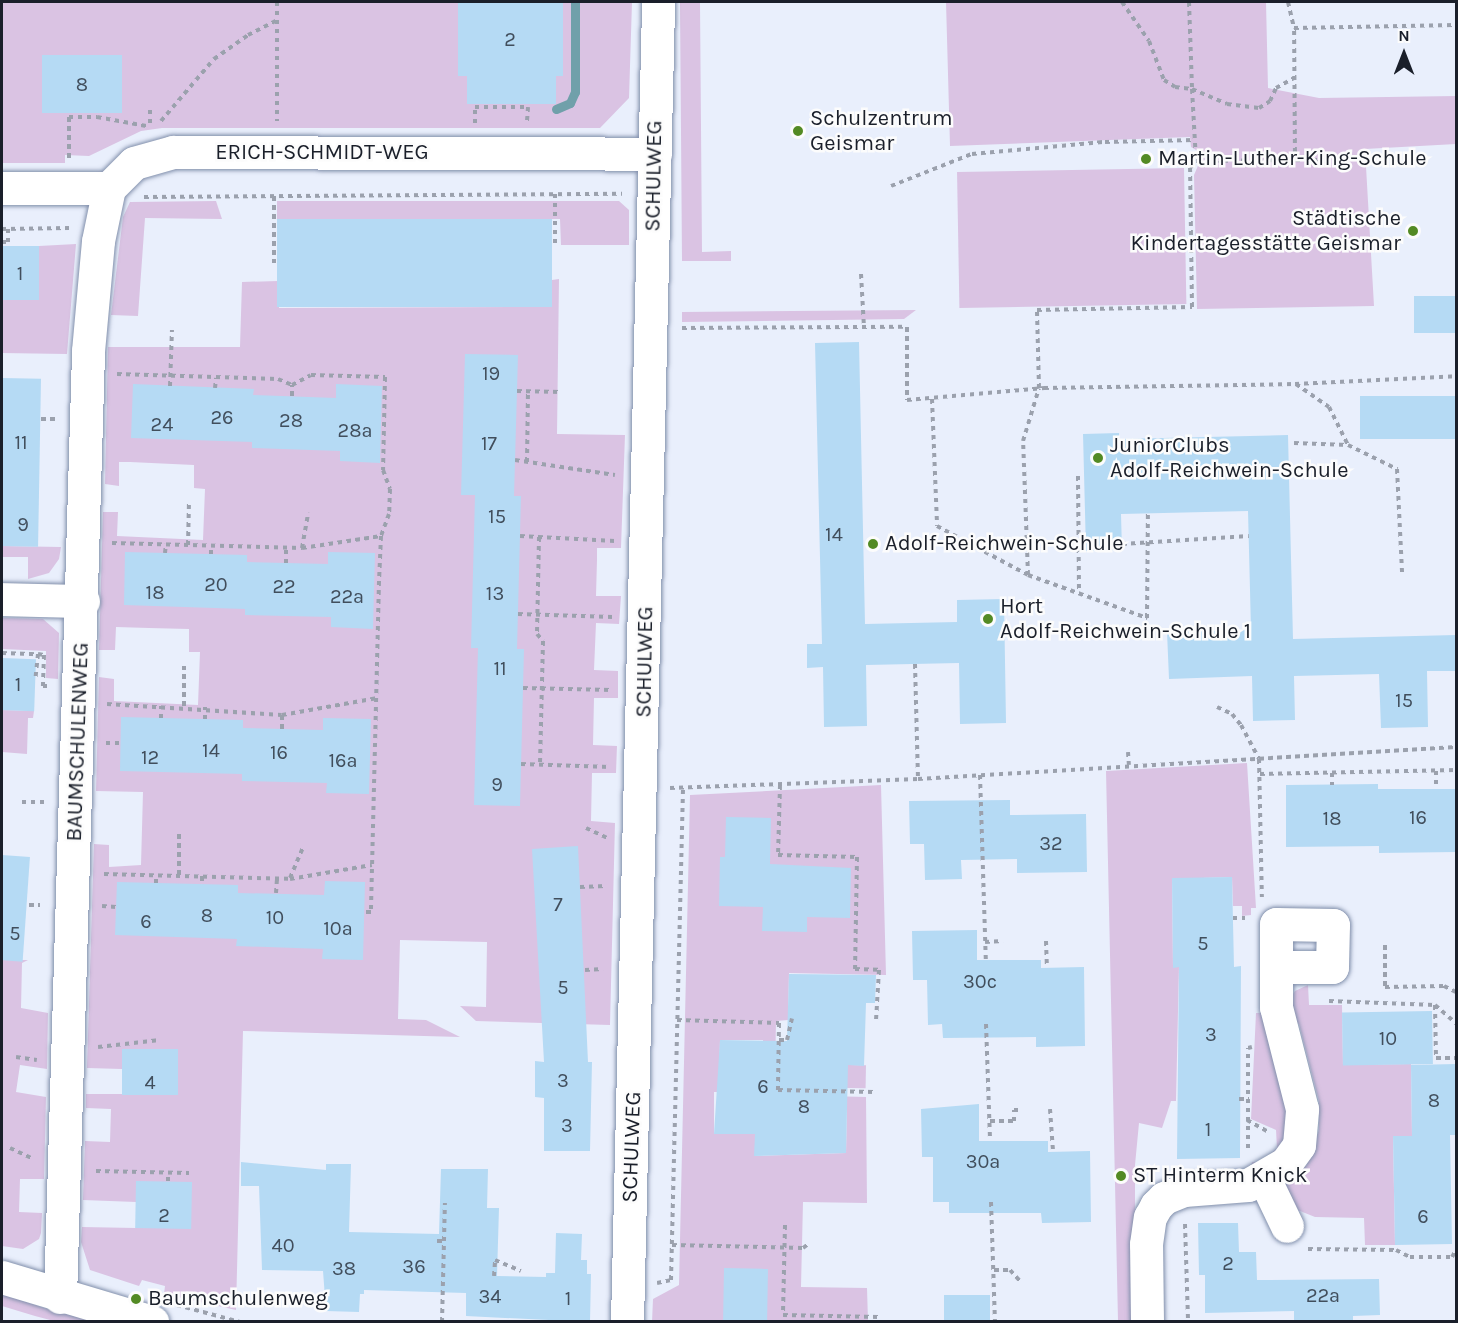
<!DOCTYPE html>
<meta charset="utf-8">
<style>
body{margin:0}
#map{position:relative;width:1458px;height:1323px;overflow:hidden;background:#e9effc;font-family:Karla,sans-serif}
div>[style]{position:absolute}
.green>*{inset:0;background:#dac3e3;transform-origin:0 0}
.stream>*{height:9px;margin:-4.5px;padding:0 4.5px;transform-origin:4.5px;border-radius:4.5px;background:#70a0aa}
.building>*{inset:0;background:#b5daf4;transform-origin:0 0}
.path>*{height:4px;margin-top:-2px;transform-origin:0;background:repeating-linear-gradient(90deg,#9ba1ad 0 4.5px,transparent 0 9px)}
.roads{filter:drop-shadow(0 0 2px #818fab) drop-shadow(0 0 2px #818fab)}
.minor>*{height:33px;margin:-16.5px;padding:0 16.5px;transform-origin:16.5px;border-radius:16.5px;background:#fff}
.dots>*{width:16px;height:16px;translate:-50% -50%;box-sizing:border-box;border:3px solid #fcfcfc;border-radius:50%}
span{translate:-50% -50%;white-space:nowrap;text-align:center;line-height:1.15;-webkit-text-stroke:5px #fcfcfc;paint-order:stroke}
.number-label{font-size:20px;color:#414e5c}
.number-label span{-webkit-text-stroke-width:0}
.poi-label{font-size:22px;color:#1a1f2a}
.left{translate:0 -50%;text-align:left}
.right{translate:-100% -50%;text-align:right}
.street-label{font-size:22px;color:#1a1f2a}
.frame{position:absolute;inset:0;border:3px solid #1a1f2a;pointer-events:none}
.north{position:absolute;left:1374px;top:24px;width:60px;height:60px;-webkit-text-stroke:4px #fcfcfc;paint-order:stroke;rotate:0deg;font-size:16px;font-weight:700;line-height:24px;text-align:center;color:#1a1f2a}
.north::after{content:'';display:block;margin:auto;width:21px;height:27px;background:#1a1f2a;clip-path:polygon(50% 0,100% 100%,50% 72%,0 100%)}
</style>
<div id="map">
<div class="green">
<i style="clip-path:polygon(2px 2px,632px 2px,629px 98px,600px 128px,162px 128px,141px 131px,89px 156px,65px 155px,65px 163px,2px 163px)"></i>
<i style="clip-path:polygon(680px 2px,700px 2px,702px 252px,731px 251px,731px 261px,682px 261px)"></i>
<i style="clip-path:polygon(946px 2px,1266px 2px,1268px 88px,1319px 98px,1456px 96px,1456px 144px,1365px 149px,1374px 306px,1197px 309px,1194px 175px,1203px 154px,1191px 147px,1190px 137px,950px 146px)"></i>
<i style="left:1184px;top:168px;width:136px;height:227px;rotate:89deg"></i>
<i style="clip-path:polygon(216px 201px,222px 219px,145px 218px,138px 316px,111px 315px,123px 217px,130px 202px)"></i>
<i style="clip-path:polygon(277px 201px,619px 201px,629px 210px,629px 245px,561px 245px,560px 219px,277px 220px)"></i>
<i style="clip-path:polygon(76px 244px,67px 354px,2px 353px,2px 300px,39px 300px,39px 246px)"></i>
<i style="clip-path:polygon(559px 279px,557px 434px,625px 435px,621px 548px,597px 548px,597px 560px,596px 596px,621px 596px,619px 624px,596px 623px,594px 670px,618px 671px,618px 698px,594px 698px,593px 745px,617px 746px,616px 773px,592px 773px,591px 821px,615px 823px,610px 1025px,476px 1021px,460px 1006px,486px 1007px,487px 942px,400px 940px,398px 1019px,426px 1020px,460px 1037px,243px 1031px,236px 1310px,164px 1294px,165px 1286px,142px 1280px,139px 1286px,90px 1270px,81px 1242px,82px 1227px,136px 1228px,136px 1202px,83px 1200px,85px 1141px,110px 1142px,111px 1109px,86px 1108px,86px 1094px,122px 1094px,122px 1069px,87px 1068px,94px 844px,109px 845px,109px 867px,141px 865px,143px 792px,96px 791px,99px 677px,114px 679px,114px 701px,198px 705px,200px 652px,189px 652px,189px 629px,149px 628px,116px 627px,115px 650px,99px 650px,103px 512px,118px 512px,117px 536px,203px 540px,205px 489px,194px 488px,194px 465px,130px 462px,119px 462px,119px 486px,105px 484px,108px 347px,240px 347px,242px 282px,278px 281px,279px 308px,538px 307px,552px 307px,552px 280px)"></i>
<i style="clip-path:polygon(916px 310px,904px 319px,682px 322px,682px 312px)"></i>
<i style="clip-path:polygon(2px 546px,61px 547px,59px 559px,49px 573px,28px 579px,28px 557px,2px 557px)"></i>
<i style="clip-path:polygon(2px 618px,43px 619px,59px 633px,58px 679px,46px 678px,46px 651px,2px 649px)"></i>
<i style="clip-path:polygon(2px 710px,34px 711px,33px 718px,28px 718px,27px 754px,2px 752px)"></i>
<i style="clip-path:polygon(1247px 763px,1256px 908px,1251px 908px,1251px 915px,1242px 916px,1242px 906px,1233px 906px,1232px 877px,1172px 879px,1173px 967px,1179px 967px,1176px 1101px,1171px 1101px,1162px 1128px,1139px 1123px,1135px 1165px,1135px 1321px,1118px 1321px,1106px 771px)"></i>
<i style="clip-path:polygon(881px 785px,886px 975px,789px 973px,788px 1020px,776px 1021px,775px 1076px,763px 1076px,763px 1040px,720px 1040px,719px 1092px,714px 1092px,714px 1134px,755px 1134px,755px 1156px,846px 1153px,847px 1107px,827px 1106px,827px 1096px,866px 1097px,867px 1203px,803px 1202px,801px 1287px,867px 1288px,868px 1321px,652px 1322px,653px 1299px,679px 1285px,690px 795px)"></i>
<i style="clip-path:polygon(2px 960px,28px 960px,22px 963px,21px 1008px,48px 1013px,47px 1069px,20px 1065px,16px 1092px,46px 1097px,44px 1179px,20px 1179px,19px 1212px,42px 1213px,41px 1233px,39px 1239px,23px 1249px,2px 1246px)"></i>
<i style="clip-path:polygon(1308px 985px,1309px 1005px,1342px 1005px,1343px 1065px,1411px 1064px,1412px 1136px,1393px 1136px,1395px 1245px,1365px 1245px,1364px 1218px,1315px 1217px,1290px 1207px,1282px 1181px,1296px 1165px,1306px 1166px,1319px 1130px,1319px 1101px,1299px 1024px,1289px 1020px,1289px 1000px,1295px 991px)"></i>
<i style="clip-path:polygon(1256px 1013px,1265px 1013px,1292px 1115px,1282px 1151px,1261px 1169px,1251px 1168px,1252px 1162px,1261px 1162px,1277px 1148px,1276px 1130px,1251px 1119px)"></i>
<i style="left:788px;top:1064px;width:78px;height:23px;rotate:1deg"></i>
<i style="clip-path:polygon(2px 1294px,47px 1309px,95px 1321px,54px 1321px,35px 1316px,2px 1306px)"></i>
</div>
<div class="stream">
<i style="left:556px;top:109px;width:15px;rotate:-23deg"></i>
<i style="left:570px;top:103px;width:12px;rotate:-66deg"></i>
<i style="left:575px;top:92px;width:90px;rotate:-90deg"></i>
</div>
<div class="building">
<i style="clip-path:polygon(458px 2px,563px 2px,563px 76px,556px 76px,556px 104px,467px 104px,467px 76px,458px 76px)"></i>
<i style="left:42px;top:55px;width:80px;height:58px"></i>
<i style="left:552px;top:219px;width:88px;height:275px;rotate:90deg"></i>
<i style="left:2px;top:246px;width:37px;height:54px"></i>
<i style="left:1456px;top:296px;width:37px;height:42px;rotate:90deg"></i>
<i style="clip-path:polygon(859px 342px,865px 624px,957px 622px,957px 600px,1004px 599px,1006px 723px,960px 724px,959px 663px,866px 665px,867px 726px,824px 727px,823px 667px,807px 668px,807px 644px,822px 644px,815px 343px)"></i>
<i style="clip-path:polygon(465px 354px,518px 355px,514px 496px,521px 496px,517px 649px,524px 649px,520px 806px,474px 805px,478px 648px,471px 648px,475px 495px,461px 495px)"></i>
<i style="left:2px;top:378px;width:39px;height:168px;rotate:1deg"></i>
<i style="clip-path:polygon(133px 384px,254px 389px,253px 395px,336px 398px,336px 384px,382px 386px,380px 463px,340px 461px,340px 451px,252px 448px,252px 442px,131px 438px)"></i>
<i style="left:1456px;top:396px;width:43px;height:96px;rotate:90deg"></i>
<i style="clip-path:polygon(1119px 433px,1119px 439px,1288px 435px,1293px 639px,1456px 635px,1456px 671px,1427px 671px,1428px 727px,1381px 728px,1379px 674px,1294px 676px,1295px 720px,1253px 721px,1252px 676px,1169px 679px,1167px 632px,1251px 630px,1248px 511px,1121px 514px,1122px 550px,1086px 551px,1083px 434px)"></i>
<i style="clip-path:polygon(125px 552px,247px 555px,247px 562px,328px 564px,328px 552px,375px 553px,373px 629px,331px 627px,331px 617px,245px 615px,245px 609px,124px 605px)"></i>
<i style="left:2px;top:658px;width:34px;height:52px;rotate:2deg"></i>
<i style="clip-path:polygon(121px 717px,243px 720px,243px 728px,323px 730px,323px 718px,371px 719px,369px 794px,326px 793px,327px 783px,242px 781px,242px 774px,120px 771px)"></i>
<i style="clip-path:polygon(1378px 784px,1378px 789px,1456px 789px,1456px 852px,1379px 853px,1379px 846px,1286px 847px,1286px 785px)"></i>
<i style="clip-path:polygon(1010px 800px,1010px 815px,1086px 814px,1087px 872px,1017px 873px,1017px 859px,961px 860px,962px 879px,925px 880px,924px 844px,910px 844px,909px 801px)"></i>
<i style="clip-path:polygon(726px 817px,771px 818px,770px 864px,851px 868px,850px 918px,807px 917px,807px 932px,762px 931px,763px 907px,719px 906px,720px 857px,725px 857px)"></i>
<i style="clip-path:polygon(578px 846px,588px 1062px,592px 1062px,590px 1151px,544px 1151px,544px 1098px,535px 1097px,535px 1061px,544px 1062px,532px 849px)"></i>
<i style="left:2px;top:855px;width:28px;height:105px;rotate:4deg"></i>
<i style="clip-path:polygon(1232px 877px,1234px 967px,1241px 966px,1240px 1158px,1177px 1159px,1179px 967px,1173px 968px,1172px 878px)"></i>
<i style="clip-path:polygon(325px 881px,365px 882px,363px 960px,322px 959px,323px 949px,236px 946px,237px 939px,115px 935px,117px 882px,238px 885px,238px 893px,324px 895px)"></i>
<i style="clip-path:polygon(977px 930px,977px 960px,1041px 960px,1041px 968px,1084px 967px,1085px 1046px,1036px 1047px,1036px 1037px,943px 1038px,942px 1024px,928px 1025px,927px 980px,913px 980px,912px 931px)"></i>
<i style="clip-path:polygon(789px 974px,876px 975px,875px 1003px,866px 1003px,864px 1066px,848px 1065px,846px 1153px,754px 1156px,755px 1134px,714px 1134px,720px 1040px,787px 1041px)"></i>
<i style="left:1432px;top:1011px;width:53px;height:90px;rotate:89deg"></i>
<i style="left:122px;top:1049px;width:56px;height:46px"></i>
<i style="clip-path:polygon(1456px 1064px,1456px 1135px,1450px 1135px,1452px 1244px,1395px 1245px,1393px 1136px,1412px 1136px,1411px 1065px)"></i>
<i style="clip-path:polygon(979px 1104px,979px 1141px,1048px 1141px,1048px 1152px,1090px 1151px,1091px 1222px,1042px 1223px,1041px 1213px,949px 1213px,949px 1202px,933px 1202px,933px 1157px,922px 1157px,921px 1109px)"></i>
<i style="clip-path:polygon(241px 1162px,326px 1170px,326px 1164px,351px 1164px,349px 1232px,439px 1234px,441px 1169px,488px 1169px,487px 1208px,499px 1208px,497px 1276px,546px 1277px,546px 1273px,555px 1273px,556px 1233px,582px 1234px,581px 1260px,587px 1260px,587px 1274px,591px 1274px,590px 1322px,466px 1316px,466px 1293px,364px 1290px,364px 1294px,360px 1294px,359px 1312px,326px 1311px,323px 1271px,262px 1270px,259px 1186px,241px 1186px)"></i>
<i style="left:136px;top:1181px;width:56px;height:47px;rotate:1deg"></i>
<i style="clip-path:polygon(1198px 1223px,1238px 1223px,1239px 1252px,1256px 1252px,1257px 1280px,1379px 1279px,1380px 1315px,1353px 1316px,1353px 1322px,1294px 1322px,1294px 1311px,1205px 1313px,1205px 1275px,1199px 1275px)"></i>
<i style="left:724px;top:1268px;width:44px;height:54px;rotate:1deg"></i>
<i style="left:990px;top:1295px;width:27px;height:46px;rotate:90deg"></i>
</div>
<div class="path">
<i style="left:277px;top:2px;width:119px;rotate:90deg"></i>
<i style="left:1122px;top:2px;width:47px;rotate:55.3deg"></i>
<i style="left:1149px;top:41px;width:42px;rotate:69deg"></i>
<i style="left:1164px;top:80px;width:13px;rotate:32deg"></i>
<i style="left:1175px;top:87px;width:17px;rotate:7deg"></i>
<i style="left:1192px;top:89px;width:72px;rotate:86.8deg"></i>
<i style="left:1196px;top:161px;width:123px;rotate:-0.5deg"></i>
<i style="left:1189px;top:2px;width:87px;rotate:88deg"></i>
<i style="left:1192px;top:89px;width:38px;rotate:23deg"></i>
<i style="left:1227px;top:104px;width:32px;rotate:7deg"></i>
<i style="left:1259px;top:108px;width:13px;rotate:-32deg"></i>
<i style="left:1270px;top:101px;width:14px;rotate:-65deg"></i>
<i style="left:1276px;top:88px;width:21px;rotate:-29deg"></i>
<i style="left:1288px;top:2px;width:27px;rotate:77deg"></i>
<i style="left:150px;top:110px;width:17px;rotate:90deg"></i>
<i style="left:161px;top:121px;width:82px;rotate:-49.5deg"></i>
<i style="left:214px;top:59px;width:42px;rotate:-35.2deg"></i>
<i style="left:248px;top:35px;width:33px;rotate:-27deg"></i>
<i style="left:475px;top:123px;width:16px;rotate:-90deg"></i>
<i style="left:475px;top:107px;width:53px"></i>
<i style="left:528px;top:107px;width:14px;rotate:94deg"></i>
<i style="left:69px;top:158px;width:41px;rotate:-90deg"></i>
<i style="left:69px;top:117px;width:28px"></i>
<i style="left:97px;top:117px;width:50px;rotate:10.4deg"></i>
<i style="left:1295px;top:161px;width:133px;rotate:-90.4deg"></i>
<i style="left:1294px;top:28px;width:162px;rotate:-1.1deg"></i>
<i style="left:891px;top:186px;width:87px;rotate:-21.6deg"></i>
<i style="left:972px;top:154px;width:134px;rotate:-5.2deg"></i>
<i style="left:1105px;top:142px;width:90px;rotate:-1.3deg"></i>
<i style="left:555px;top:194px;width:51px;rotate:90deg"></i>
<i style="left:274px;top:196px;width:68px;rotate:90deg"></i>
<i style="left:144px;top:197px;width:478px;rotate:-0.4deg"></i>
<i style="left:2px;top:229px;width:67px;rotate:-0.9deg"></i>
<i style="left:2px;top:242px;width:6px"></i>
<i style="left:8px;top:242px;width:13px;rotate:-90deg"></i>
<i style="left:861px;top:274px;width:53px;rotate:86.8deg"></i>
<i style="left:682px;top:328px;width:225px;rotate:-0.3deg"></i>
<i style="left:907px;top:327px;width:73px;rotate:90deg"></i>
<i style="left:907px;top:400px;width:138px;rotate:-5deg"></i>
<i style="left:1044px;top:388px;width:251px;rotate:-0.9deg"></i>
<i style="left:1295px;top:384px;width:161px;rotate:-2.8deg"></i>
<i style="left:117px;top:374px;width:161px;rotate:1.8deg"></i>
<i style="left:278px;top:379px;width:15px;rotate:23deg"></i>
<i style="left:1296px;top:384px;width:40px;rotate:34.9deg"></i>
<i style="left:1329px;top:407px;width:42px;rotate:63.4deg"></i>
<i style="left:1348px;top:445px;width:55px;rotate:26.1deg"></i>
<i style="left:1397px;top:469px;width:104px;rotate:87.2deg"></i>
<i style="left:292px;top:385px;width:21px;rotate:-28deg"></i>
<i style="left:311px;top:375px;width:74px;rotate:1.5deg"></i>
<i style="left:385px;top:377px;width:93px;rotate:91.2deg"></i>
<i style="left:383px;top:470px;width:20px;rotate:70deg"></i>
<i style="left:390px;top:489px;width:25px;rotate:92deg"></i>
<i style="left:389px;top:514px;width:23px;rotate:110deg"></i>
<i style="left:381px;top:536px;width:45px;rotate:92.5deg"></i>
<i style="left:379px;top:581px;width:331px;rotate:91.4deg"></i>
<i style="left:371px;top:912px;width:6px;rotate:180deg"></i>
<i style="left:170px;top:386px;width:56px;rotate:-88deg"></i>
<i style="left:215px;top:388px;width:10px;rotate:-84deg"></i>
<i style="left:517px;top:391px;width:44px;rotate:1.3deg"></i>
<i style="left:292px;top:396px;width:11px;rotate:-90deg"></i>
<i style="left:932px;top:399px;width:127px;rotate:87.7deg"></i>
<i style="left:937px;top:526px;width:103px;rotate:28.3deg"></i>
<i style="left:1028px;top:575px;width:127px;rotate:19.9deg"></i>
<i style="left:1147px;top:618px;width:105px;rotate:-89.5deg"></i>
<i style="left:41px;top:419px;width:15px"></i>
<i style="left:1294px;top:443px;width:54px;rotate:2.1deg"></i>
<i style="left:515px;top:460px;width:101px;rotate:8.5deg"></i>
<i style="left:527px;top:462px;width:71px;rotate:-89.2deg"></i>
<i style="left:1078px;top:476px;width:115px;rotate:89.5deg"></i>
<i style="left:520px;top:536px;width:95px;rotate:3deg"></i>
<i style="left:539px;top:537px;width:97px;rotate:91.2deg"></i>
<i style="left:537px;top:634px;width:9px;rotate:49deg"></i>
<i style="left:543px;top:641px;width:124px;rotate:91.4deg"></i>
<i style="left:112px;top:543px;width:190px;rotate:1.5deg"></i>
<i style="left:302px;top:548px;width:80px;rotate:-8.6deg"></i>
<i style="left:1122px;top:544px;width:127px;rotate:-3.6deg"></i>
<i style="left:188px;top:545px;width:44px;rotate:-88.7deg"></i>
<i style="left:302px;top:548px;width:36px;rotate:-80deg"></i>
<i style="left:165px;top:553px;width:9px;rotate:-84deg"></i>
<i style="left:211px;top:554px;width:9px;rotate:-90deg"></i>
<i style="left:286px;top:563px;width:15px;rotate:-90deg"></i>
<i style="left:1028px;top:575px;width:134px;rotate:-92.1deg"></i>
<i style="left:1023px;top:441px;width:55px;rotate:-73.2deg"></i>
<i style="left:1039px;top:388px;width:78px;rotate:-91.5deg"></i>
<i style="left:1037px;top:310px;width:155px;rotate:-1.1deg"></i>
<i style="left:1192px;top:307px;width:139px;rotate:-90.8deg"></i>
<i style="left:1190px;top:168px;width:9px;rotate:-49deg"></i>
<i style="left:518px;top:614px;width:95px;rotate:1.8deg"></i>
<i style="left:2px;top:653px;width:36px;rotate:2deg"></i>
<i style="left:38px;top:654px;width:27px;rotate:96deg"></i>
<i style="left:38px;top:654px;width:6px;rotate:9deg"></i>
<i style="left:44px;top:655px;width:31px;rotate:92deg"></i>
<i style="left:43px;top:686px;width:5px"></i>
<i style="left:915px;top:664px;width:115px;rotate:88.5deg"></i>
<i style="left:523px;top:688px;width:89px;rotate:1.3deg"></i>
<i style="left:107px;top:704px;width:175px;rotate:3.6deg"></i>
<i style="left:282px;top:715px;width:97px;rotate:-10.1deg"></i>
<i style="left:184px;top:706px;width:42px;rotate:-90deg"></i>
<i style="left:1217px;top:707px;width:17px;rotate:25deg"></i>
<i style="left:1232px;top:714px;width:14px;rotate:51deg"></i>
<i style="left:1241px;top:725px;width:38px;rotate:62deg"></i>
<i style="left:1259px;top:759px;width:138px;rotate:88.8deg"></i>
<i style="left:161px;top:718px;width:12px;rotate:-90deg"></i>
<i style="left:205px;top:719px;width:12px;rotate:-90deg"></i>
<i style="left:282px;top:729px;width:14px;rotate:-90deg"></i>
<i style="left:106px;top:743px;width:15px"></i>
<i style="left:1128px;top:752px;width:13px;rotate:86deg"></i>
<i style="left:521px;top:764px;width:89px;rotate:1.9deg"></i>
<i style="left:1436px;top:771px;width:18px;rotate:90deg"></i>
<i style="left:1332px;top:773px;width:12px;rotate:90deg"></i>
<i style="left:1260px;top:774px;width:196px;rotate:-1.2deg"></i>
<i style="left:980px;top:775px;width:186px;rotate:88.2deg"></i>
<i style="left:780px;top:785px;width:70px;rotate:91.6deg"></i>
<i style="left:778px;top:855px;width:79px;rotate:1.5deg"></i>
<i style="left:857px;top:857px;width:112px;rotate:91deg"></i>
<i style="left:855px;top:969px;width:24px;rotate:2deg"></i>
<i style="left:879px;top:970px;width:50px;rotate:93.4deg"></i>
<i style="left:670px;top:788px;width:248px;rotate:-2.1deg"></i>
<i style="left:918px;top:779px;width:539px;rotate:-3.4deg"></i>
<i style="left:22px;top:802px;width:23px"></i>
<i style="left:586px;top:828px;width:23px;rotate:25deg"></i>
<i style="left:104px;top:874px;width:186px;rotate:1.5deg"></i>
<i style="left:290px;top:879px;width:83px;rotate:-9.7deg"></i>
<i style="left:179px;top:875px;width:44px;rotate:-90deg"></i>
<i style="left:202px;top:876px;width:8px;rotate:90deg"></i>
<i style="left:290px;top:878px;width:33px;rotate:-67deg"></i>
<i style="left:156px;top:883px;width:8px;rotate:-90deg"></i>
<i style="left:580px;top:887px;width:26px;rotate:-2deg"></i>
<i style="left:276px;top:893px;width:15px;rotate:-86deg"></i>
<i style="left:29px;top:905px;width:11px"></i>
<i style="left:102px;top:906px;width:14px;rotate:4deg"></i>
<i style="left:1233px;top:918px;width:12px"></i>
<i style="left:1046px;top:941px;width:27px;rotate:88deg"></i>
<i style="left:985px;top:942px;width:18px;rotate:-3deg"></i>
<i style="left:1385px;top:945px;width:42px;rotate:90deg"></i>
<i style="left:1385px;top:987px;width:59px;rotate:-1deg"></i>
<i style="left:1444px;top:986px;width:13px;rotate:27deg"></i>
<i style="left:585px;top:970px;width:18px;rotate:-3deg"></i>
<i style="left:1329px;top:1001px;width:106px;rotate:2.2deg"></i>
<i style="left:1435px;top:1005px;width:28px;rotate:41deg"></i>
<i style="left:1435px;top:1005px;width:53px;rotate:88.9deg"></i>
<i style="left:1436px;top:1058px;width:20px"></i>
<i style="left:677px;top:1020px;width:102px;rotate:1.7deg"></i>
<i style="left:779px;top:1023px;width:67px;rotate:90.9deg"></i>
<i style="left:778px;top:1090px;width:96px;rotate:1.2deg"></i>
<i style="left:986px;top:1024px;width:117px;rotate:88deg"></i>
<i style="left:779px;top:1040px;width:8px"></i>
<i style="left:787px;top:1040px;width:22px;rotate:-77deg"></i>
<i style="left:98px;top:1047px;width:62px;rotate:-6.4deg"></i>
<i style="left:16px;top:1057px;width:21px;rotate:8deg"></i>
<i style="left:1239px;top:1099px;width:10px"></i>
<i style="left:1050px;top:1109px;width:42px;rotate:85.9deg"></i>
<i style="left:1247px;top:1120px;width:23px;rotate:29deg"></i>
<i style="left:990px;top:1121px;width:24px"></i>
<i style="left:1014px;top:1121px;width:11px;rotate:-90deg"></i>
<i style="left:1014px;top:1110px;width:7px"></i>
<i style="left:10px;top:1148px;width:26px;rotate:25deg"></i>
<i style="left:1248px;top:1148px;width:100px;rotate:-90deg"></i>
<i style="left:1248px;top:1048px;width:4px;rotate:-14deg"></i>
<i style="left:96px;top:1171px;width:93px;rotate:1.2deg"></i>
<i style="left:168px;top:1181px;width:8px;rotate:-90deg"></i>
<i style="left:991px;top:1202px;width:120px;rotate:88.1deg"></i>
<i style="left:1185px;top:1224px;width:98px;rotate:88.2deg"></i>
<i style="left:785px;top:1225px;width:90px;rotate:91.3deg"></i>
<i style="left:783px;top:1315px;width:95px;rotate:1.2deg"></i>
<i style="left:437px;top:1241px;width:7px"></i>
<i style="left:672px;top:1245px;width:131px;rotate:1.3deg"></i>
<i style="left:803px;top:1248px;width:5px;rotate:-37deg"></i>
<i style="left:1308px;top:1249px;width:88px;rotate:0.7deg"></i>
<i style="left:1396px;top:1250px;width:16px;rotate:27deg"></i>
<i style="left:1410px;top:1257px;width:42px"></i>
<i style="left:1452px;top:1257px;width:8px;rotate:-60deg"></i>
<i style="left:994px;top:1270px;width:16px"></i>
<i style="left:1010px;top:1270px;width:15px;rotate:48deg"></i>
<i style="left:494px;top:1276px;width:16px;rotate:-86deg"></i>
<i style="left:495px;top:1260px;width:28px;rotate:23deg"></i>
<i style="left:657px;top:1283px;width:14px;rotate:-12deg"></i>
<i style="left:671px;top:1280px;width:492px;rotate:-88.6deg"></i>
<i style="left:177px;top:1305px;width:65px;rotate:15.1deg"></i>
<i style="left:442px;top:1322px;width:119px;rotate:-88.6deg"></i>
</div>
<div class="roads">
<div class="minor">
<i style="left:2px;top:188px;width:107px"></i>
<i style="left:2px;top:599px;width:81px;rotate:1.4deg"></i>
<i style="left:1264px;top:1178px;width:53px;rotate:64.4deg"></i>
<i style="left:2px;top:1277px;width:157px;rotate:16.7deg"></i>
<i style="left:60px;top:1297px;width:946px;rotate:-88.3deg"></i>
<i style="left:88px;top:351px;width:110px;rotate:-84.8deg"></i>
<i style="left:98px;top:241px;width:54px;rotate:-78.3deg"></i>
<i style="left:109px;top:188px;width:35px;rotate:-45deg"></i>
<i style="left:134px;top:163px;width:41px;rotate:-15.8deg"></i>
<i style="left:173px;top:152px;width:482px;rotate:0.2deg"></i>
<i style="left:627px;top:1322px;width:1320px;rotate:-88.65deg"></i>
<i style="left:1147px;top:1322px;width:78px;rotate:-90.7deg"></i>
<i style="left:1146px;top:1244px;width:27px;rotate:-82deg"></i>
<i style="left:1150px;top:1217px;width:13px;rotate:-61deg"></i>
<i style="left:1156px;top:1206px;width:11px;rotate:-45deg"></i>
<i style="left:1164px;top:1198px;width:22px;rotate:-22deg"></i>
<i style="left:1184px;top:1190px;width:64px;rotate:-4.5deg"></i>
<i style="left:1248px;top:1185px;width:44px;rotate:-30.1deg"></i>
<i style="left:1286px;top:1163px;width:22px;rotate:-54deg"></i>
<i style="left:1299px;top:1145px;width:36px;rotate:-85deg"></i>
<i style="left:1302px;top:1109px;width:105px;rotate:-104.3deg"></i>
<i style="left:1276px;top:1007px;width:83px;rotate:-90deg"></i>
<i style="left:1276px;top:924px;width:57px;rotate:1deg"></i>
<i style="left:1333px;top:925px;width:42px;rotate:91.4deg"></i>
<i style="left:1332px;top:967px;width:56px;rotate:180deg"></i>
</div>
</div>
<div class="dots">
<i style="left:798px;top:131px;background:#538a24"></i>
<i style="left:1146px;top:159px;background:#538a24"></i>
<i style="left:1413px;top:231px;background:#538a24"></i>
<i style="left:1098px;top:458px;background:#538a24"></i>
<i style="left:873px;top:544px;background:#538a24"></i>
<i style="left:988px;top:619px;background:#538a24"></i>
<i style="left:1121px;top:1176px;background:#538a24"></i>
<i style="left:136px;top:1299px;background:#538a24"></i>
</div>
<div class="number-label">
<span style="left:510px;top:39px">2</span>
<span style="left:82px;top:84px">8</span>
<span style="left:20px;top:273px">1</span>
<span style="left:491px;top:373px">19</span>
<span style="left:222px;top:417px">26</span>
<span style="left:291px;top:420px">28</span>
<span style="left:162px;top:424px">24</span>
<span style="left:355px;top:430px">28a</span>
<span style="left:21px;top:442px">11</span>
<span style="left:489px;top:443px">17</span>
<span style="left:497px;top:516px">15</span>
<span style="left:23px;top:524px">9</span>
<span style="left:834px;top:534px">14</span>
<span style="left:216px;top:584px">20</span>
<span style="left:284px;top:586px">22</span>
<span style="left:155px;top:592px">18</span>
<span style="left:495px;top:593px">13</span>
<span style="left:347px;top:596px">22a</span>
<span style="left:500px;top:668px">11</span>
<span style="left:18px;top:684px">1</span>
<span style="left:1404px;top:700px">15</span>
<span style="left:211px;top:750px">14</span>
<span style="left:279px;top:752px">16</span>
<span style="left:150px;top:757px">12</span>
<span style="left:343px;top:760px">16a</span>
<span style="left:497px;top:784px">9</span>
<span style="left:1418px;top:817px">16</span>
<span style="left:1332px;top:818px">18</span>
<span style="left:1051px;top:843px">32</span>
<span style="left:558px;top:904px">7</span>
<span style="left:207px;top:915px">8</span>
<span style="left:275px;top:917px">10</span>
<span style="left:146px;top:921px">6</span>
<span style="left:338px;top:928px">10a</span>
<span style="left:15px;top:933px">5</span>
<span style="left:1203px;top:943px">5</span>
<span style="left:980px;top:981px">30c</span>
<span style="left:563px;top:987px">5</span>
<span style="left:1211px;top:1034px">3</span>
<span style="left:1388px;top:1038px">10</span>
<span style="left:563px;top:1080px">3</span>
<span style="left:150px;top:1082px">4</span>
<span style="left:763px;top:1086px">6</span>
<span style="left:1434px;top:1100px">8</span>
<span style="left:804px;top:1106px">8</span>
<span style="left:567px;top:1125px">3</span>
<span style="left:1208px;top:1129px">1</span>
<span style="left:983px;top:1161px">30a</span>
<span style="left:164px;top:1215px">2</span>
<span style="left:1423px;top:1216px">6</span>
<span style="left:283px;top:1245px">40</span>
<span style="left:1228px;top:1263px">2</span>
<span style="left:414px;top:1266px">36</span>
<span style="left:344px;top:1268px">38</span>
<span style="left:1323px;top:1295px">22a</span>
<span style="left:490px;top:1296px">34</span>
<span style="left:568px;top:1298px">1</span>
</div>
<div class="poi-label">
<span class="left" style="left:810px;top:131px">Schulzentrum<br>Geismar</span>
<span class="left" style="left:1158px;top:159px">Martin-Luther-King-Schule</span>
<span class="right" style="left:1401px;top:231px">Städtische<br>Kindertagesstätte Geismar</span>
<span class="left" style="left:1110px;top:458px">JuniorClubs<br>Adolf-Reichwein-Schule</span>
<span class="left" style="left:885px;top:544px">Adolf-Reichwein-Schule</span>
<span class="left" style="left:1000px;top:619px">Hort<br>Adolf-Reichwein-Schule 1</span>
<span class="left" style="left:1133px;top:1176px">ST Hinterm Knick</span>
<span class="left" style="left:148px;top:1299px">Baumschulenweg</span>
</div>
<div class="street-label">
<span style="left:322px;top:153px">ERICH-SCHMIDT-WEG</span>
<span style="left:654px;top:176px;rotate:-89deg">SCHULWEG</span>
<span style="left:645px;top:662px;rotate:-89deg">SCHULWEG</span>
<span style="left:78px;top:742px;rotate:-88deg">BAUMSCHULENWEG</span>
<span style="left:632px;top:1147px;rotate:-88deg">SCHULWEG</span>
</div>
<div class="frame"></div>
<div class="north">N</div>
</div>
